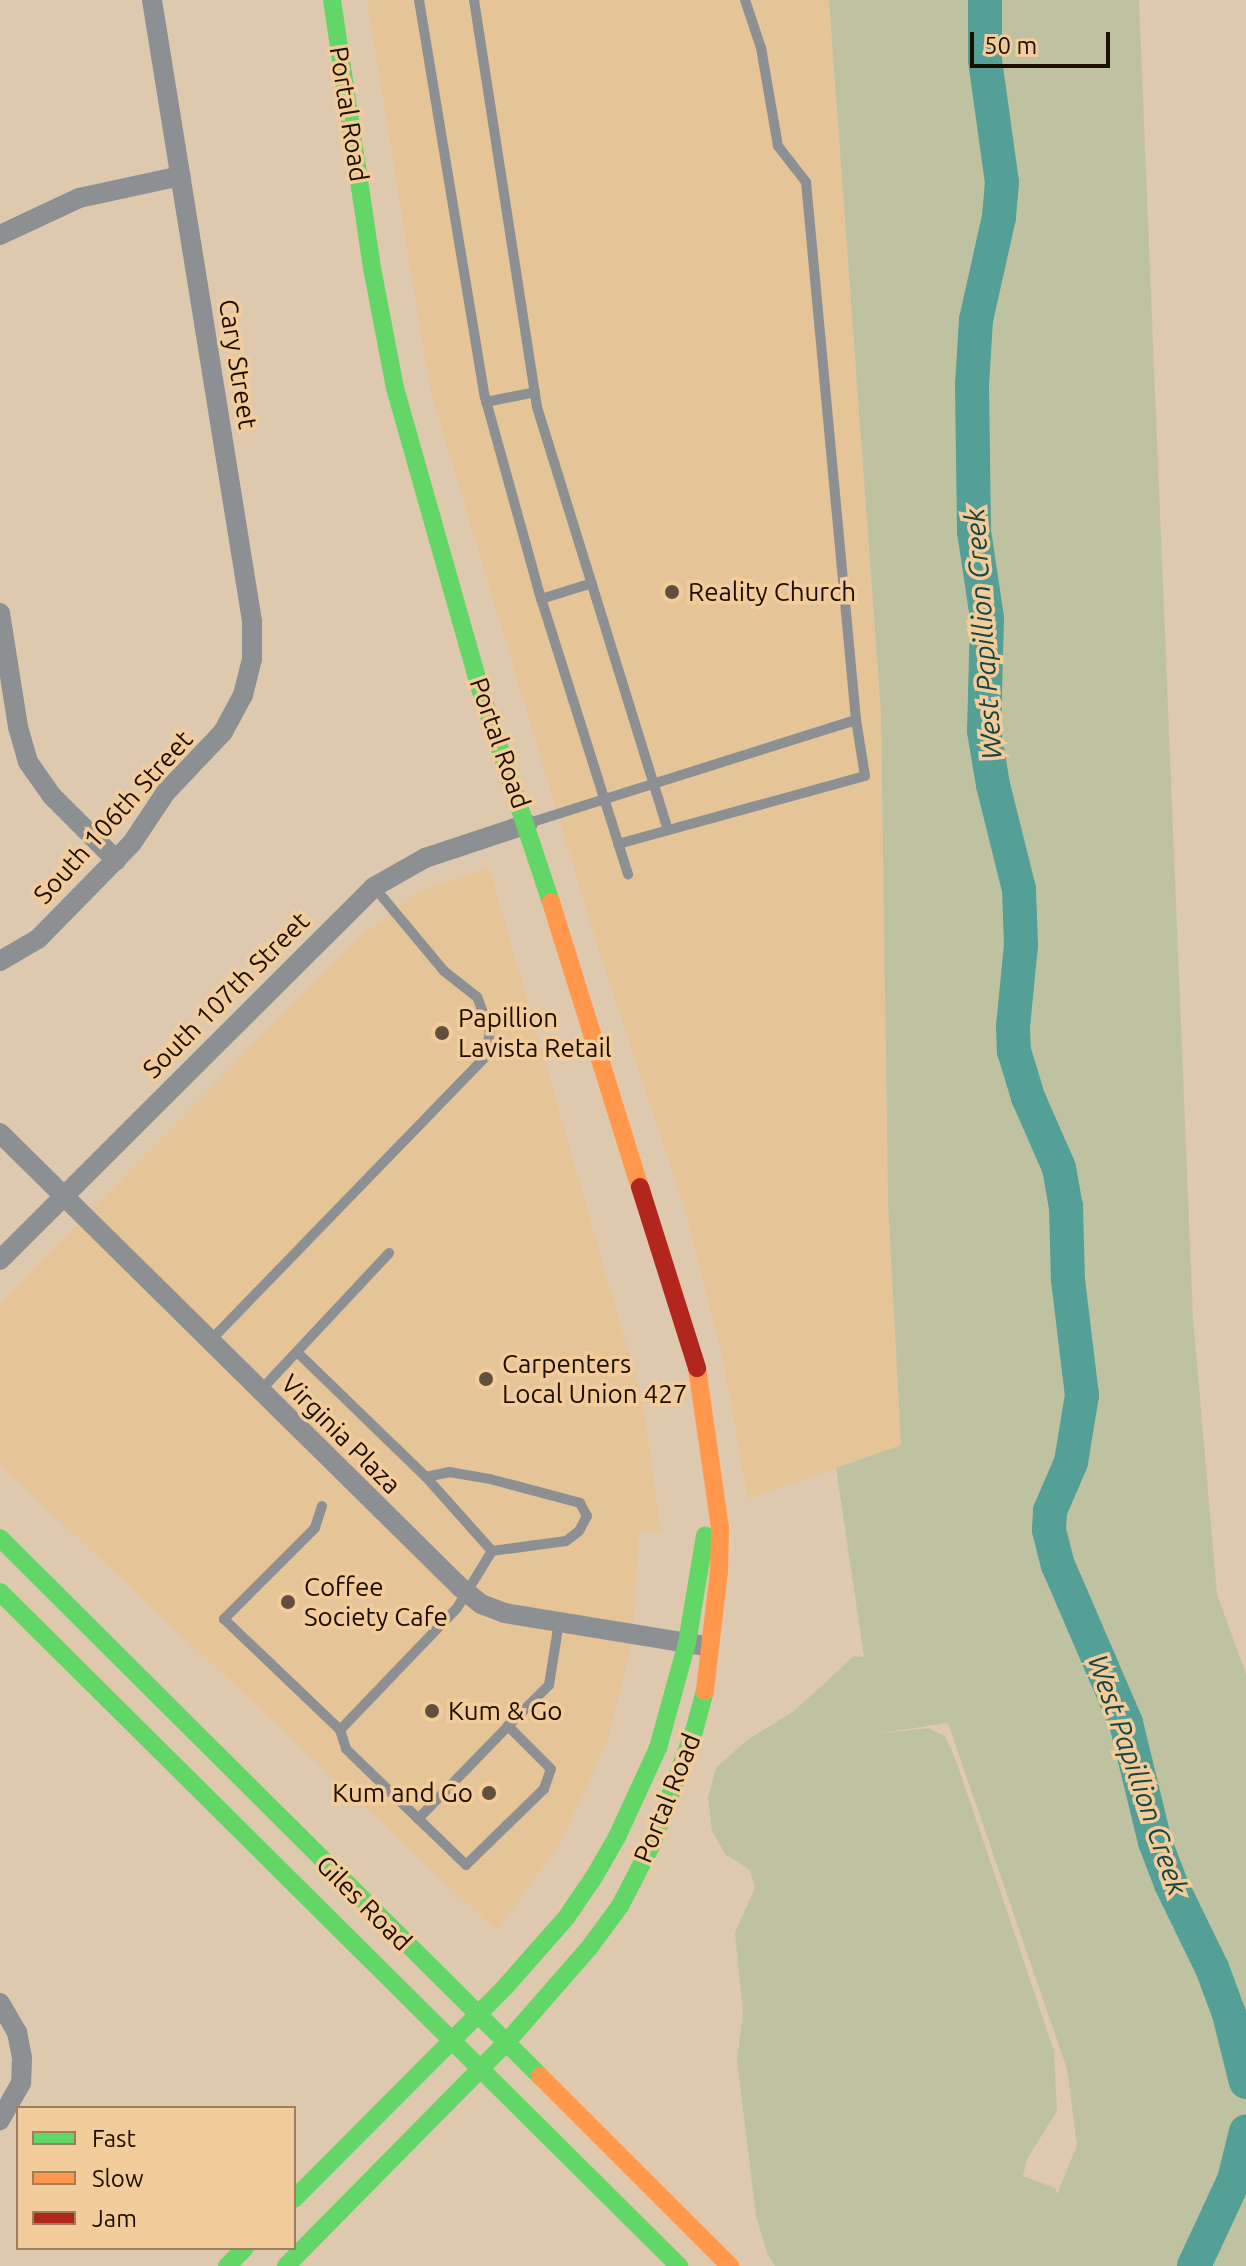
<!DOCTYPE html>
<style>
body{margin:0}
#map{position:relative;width:1246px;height:2266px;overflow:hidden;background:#dec9ae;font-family:Ubuntu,sans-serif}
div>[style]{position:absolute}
.built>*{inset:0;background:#e5c498}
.green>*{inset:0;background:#bfc2a1}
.river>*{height:34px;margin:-17px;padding:0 17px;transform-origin:17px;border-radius:17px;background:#549f96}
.lane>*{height:10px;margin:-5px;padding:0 5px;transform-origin:5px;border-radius:5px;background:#8d9093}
.street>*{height:20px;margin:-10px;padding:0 10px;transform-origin:10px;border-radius:10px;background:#8d9093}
.fast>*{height:18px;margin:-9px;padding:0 9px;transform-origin:9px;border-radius:9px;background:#63d668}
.slow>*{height:18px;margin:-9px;padding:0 9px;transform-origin:9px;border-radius:9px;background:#ff974d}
.jam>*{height:18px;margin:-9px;padding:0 9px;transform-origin:9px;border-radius:9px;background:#b3261e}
.dots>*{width:22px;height:22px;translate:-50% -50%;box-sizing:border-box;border:4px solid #f2cc9a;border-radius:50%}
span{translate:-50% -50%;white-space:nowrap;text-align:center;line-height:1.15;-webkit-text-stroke:7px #f2cc9a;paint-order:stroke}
.street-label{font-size:26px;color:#1c0f00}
.poi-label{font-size:26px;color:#1c0f00}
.left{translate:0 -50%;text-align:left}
.right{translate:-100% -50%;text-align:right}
.water-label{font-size:28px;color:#164544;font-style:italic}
.legend{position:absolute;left:16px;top:2106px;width:280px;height:144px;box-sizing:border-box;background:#f2cc9a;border:2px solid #9c805c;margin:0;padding:10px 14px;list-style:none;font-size:24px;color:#1c0f00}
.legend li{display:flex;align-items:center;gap:16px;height:40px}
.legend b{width:40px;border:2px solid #9c805c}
.scale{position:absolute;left:970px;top:32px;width:140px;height:36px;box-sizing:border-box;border:4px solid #1c0f00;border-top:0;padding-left:10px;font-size:24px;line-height:28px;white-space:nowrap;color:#1c0f00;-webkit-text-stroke:6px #f2cc9a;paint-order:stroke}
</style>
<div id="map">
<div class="built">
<i style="clip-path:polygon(367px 0,829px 0,881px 714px,888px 1201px,901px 1445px,748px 1499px,722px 1354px,686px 1214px,595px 938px,430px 389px)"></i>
<i style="clip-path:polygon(489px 867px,643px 1402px,661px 1531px,639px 1532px,633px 1639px,607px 1742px,562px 1840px,497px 1931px,0 1465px,0 1303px,361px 936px,419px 892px)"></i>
</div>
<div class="green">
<i style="clip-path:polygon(evenodd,829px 0,1139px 0,1193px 1317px,1217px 1594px,1246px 1674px,1246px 2266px,775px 2266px,767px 2253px,756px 2216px,737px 2060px,743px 2013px,735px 1932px,755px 1888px,750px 1870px,725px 1854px,712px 1831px,708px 1798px,716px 1768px,747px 1740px,794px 1711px,854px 1656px,864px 1657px,836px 1468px,901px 1445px,888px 1201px,881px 713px,829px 0,948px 1723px,1067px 2069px,1077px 2145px,1057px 2194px,1055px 2188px,1023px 2176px,1027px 2159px,1057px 2111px,1054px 2051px,957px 1763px,945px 1736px,928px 1728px,875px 1734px,948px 1723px)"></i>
</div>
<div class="river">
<i style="left:985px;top:0;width:60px;rotate:90deg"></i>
<i style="left:985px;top:60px;width:123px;rotate:82.1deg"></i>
<i style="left:1002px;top:182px;width:35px;rotate:95deg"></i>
<i style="left:999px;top:217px;width:106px;rotate:102.6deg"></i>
<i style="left:976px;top:320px;width:65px;rotate:93.5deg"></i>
<i style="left:972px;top:385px;width:146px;rotate:89.2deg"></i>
<i style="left:974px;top:531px;width:88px;rotate:81.5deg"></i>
<i style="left:987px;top:618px;width:113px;rotate:91.5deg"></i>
<i style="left:984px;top:731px;width:55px;rotate:80.5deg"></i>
<i style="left:993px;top:785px;width:107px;rotate:76deg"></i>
<i style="left:1019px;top:889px;width:56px;rotate:88deg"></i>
<i style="left:1021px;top:945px;width:82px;rotate:95.6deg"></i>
<i style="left:1013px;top:1027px;width:24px;rotate:88deg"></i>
<i style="left:1014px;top:1051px;width:48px;rotate:73.1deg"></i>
<i style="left:1028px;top:1097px;width:77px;rotate:66.4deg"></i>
<i style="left:1059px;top:1168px;width:39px;rotate:80deg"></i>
<i style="left:1066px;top:1206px;width:74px;rotate:88.5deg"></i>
<i style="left:1068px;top:1280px;width:116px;rotate:83.1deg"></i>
<i style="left:1082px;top:1395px;width:68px;rotate:99.3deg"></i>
<i style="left:1071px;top:1462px;width:53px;rotate:113.2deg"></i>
<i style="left:1050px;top:1511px;width:19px;rotate:93deg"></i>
<i style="left:1049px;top:1530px;width:36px;rotate:76deg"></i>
<i style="left:1058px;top:1565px;width:172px;rotate:66.7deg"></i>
<i style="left:1126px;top:1723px;width:122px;rotate:76.3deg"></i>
<i style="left:1155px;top:1842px;width:45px;rotate:69.1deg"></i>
<i style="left:1171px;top:1884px;width:93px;rotate:64deg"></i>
<i style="left:1212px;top:1968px;width:49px;rotate:69.7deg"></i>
<i style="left:1229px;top:2014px;width:70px;rotate:76deg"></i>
<i style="left:1194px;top:2266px;width:95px;rotate:-65.1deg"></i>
<i style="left:1234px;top:2180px;width:50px;rotate:-76.2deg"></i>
</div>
<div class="lane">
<i style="left:419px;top:0;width:402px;rotate:80.6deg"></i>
<i style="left:485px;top:397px;width:205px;rotate:74.5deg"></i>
<i style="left:540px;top:595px;width:293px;rotate:72.5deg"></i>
<i style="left:474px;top:0;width:412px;rotate:81.2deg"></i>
<i style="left:537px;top:407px;width:443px;rotate:72.8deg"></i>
<i style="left:486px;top:402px;width:50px;rotate:-11.5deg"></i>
<i style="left:541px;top:599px;width:53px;rotate:-17.4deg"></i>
<i style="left:529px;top:823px;width:343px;rotate:-17.5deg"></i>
<i style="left:856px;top:720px;width:540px;rotate:-95.31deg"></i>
<i style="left:806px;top:182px;width:46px;rotate:-127.9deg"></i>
<i style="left:778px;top:146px;width:99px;rotate:-99.8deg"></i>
<i style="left:761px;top:48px;width:51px;rotate:-108.4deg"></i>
<i style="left:618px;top:844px;width:256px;rotate:-15.4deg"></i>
<i style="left:865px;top:776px;width:57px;rotate:-99.1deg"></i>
<i style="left:210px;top:1341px;width:397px;rotate:-45.9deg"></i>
<i style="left:486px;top:1056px;width:24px;rotate:-81deg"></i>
<i style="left:490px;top:1032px;width:37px;rotate:-110deg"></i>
<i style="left:477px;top:997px;width:42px;rotate:-141.8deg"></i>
<i style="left:444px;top:971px;width:109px;rotate:-129.8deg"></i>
<i style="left:298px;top:1353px;width:178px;rotate:44.1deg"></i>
<i style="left:426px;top:1477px;width:99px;rotate:48.3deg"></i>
<i style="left:492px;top:1551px;width:67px;rotate:121.6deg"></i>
<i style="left:457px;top:1608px;width:169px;rotate:133.8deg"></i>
<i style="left:340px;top:1730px;width:20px;rotate:72deg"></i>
<i style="left:346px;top:1749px;width:167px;rotate:44deg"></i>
<i style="left:466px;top:1865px;width:109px;rotate:-44.3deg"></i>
<i style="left:544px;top:1789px;width:21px;rotate:-71deg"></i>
<i style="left:551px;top:1769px;width:61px;rotate:-135deg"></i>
<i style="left:508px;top:1726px;width:58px;rotate:-45deg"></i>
<i style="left:549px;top:1685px;width:64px;rotate:-81deg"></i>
<i style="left:260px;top:1391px;width:189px;rotate:-46.9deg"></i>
<i style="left:426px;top:1477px;width:24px;rotate:-12deg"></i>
<i style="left:449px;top:1472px;width:42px;rotate:9.7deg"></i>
<i style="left:490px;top:1479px;width:93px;rotate:14.9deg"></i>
<i style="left:580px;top:1503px;width:15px;rotate:62deg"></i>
<i style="left:587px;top:1516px;width:17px;rotate:118deg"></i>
<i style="left:579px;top:1531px;width:16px;rotate:142deg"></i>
<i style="left:566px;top:1541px;width:75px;rotate:172.3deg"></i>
<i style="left:322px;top:1506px;width:23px;rotate:108deg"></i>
<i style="left:315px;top:1528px;width:129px;rotate:135deg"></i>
<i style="left:224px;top:1619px;width:161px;rotate:43.7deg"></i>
<i style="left:418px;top:1819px;width:129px;rotate:-45.9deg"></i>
</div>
<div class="street">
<i style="left:0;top:235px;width:87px;rotate:-25.1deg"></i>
<i style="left:79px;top:198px;width:104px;rotate:-12.2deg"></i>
<i style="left:0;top:613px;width:115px;rotate:81deg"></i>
<i style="left:18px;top:727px;width:36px;rotate:74deg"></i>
<i style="left:28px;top:762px;width:42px;rotate:54.8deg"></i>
<i style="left:52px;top:796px;width:91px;rotate:45deg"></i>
<i style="left:0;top:961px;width:44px;rotate:-30.1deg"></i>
<i style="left:38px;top:939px;width:134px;rotate:-45.6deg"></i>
<i style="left:132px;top:843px;width:61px;rotate:-56.3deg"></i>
<i style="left:166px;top:792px;width:83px;rotate:-46.5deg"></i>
<i style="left:223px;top:732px;width:42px;rotate:-61.6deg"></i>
<i style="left:243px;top:695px;width:37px;rotate:-76deg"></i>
<i style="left:252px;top:659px;width:38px;rotate:-90deg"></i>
<i style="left:252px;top:621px;width:629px;rotate:-99.15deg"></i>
<i style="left:0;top:1133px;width:646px;rotate:44.62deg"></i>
<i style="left:460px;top:1587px;width:27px;rotate:39deg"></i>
<i style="left:481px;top:1604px;width:25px;rotate:21deg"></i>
<i style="left:504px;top:1613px;width:199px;rotate:9.3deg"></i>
<i style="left:0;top:1260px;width:528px;rotate:-44.92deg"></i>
<i style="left:374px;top:887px;width:59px;rotate:-29.6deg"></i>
<i style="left:425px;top:858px;width:108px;rotate:-18.4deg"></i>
<i style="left:0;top:2003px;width:34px;rotate:60deg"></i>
<i style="left:17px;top:2032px;width:26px;rotate:79deg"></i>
<i style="left:22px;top:2058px;width:25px;rotate:92deg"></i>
<i style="left:21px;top:2083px;width:43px;rotate:119.6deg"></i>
</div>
<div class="fast">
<i style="left:332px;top:0;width:276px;rotate:81.5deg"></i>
<i style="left:373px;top:273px;width:117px;rotate:79.2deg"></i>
<i style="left:395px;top:388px;width:322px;rotate:74.2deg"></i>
<i style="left:483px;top:698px;width:215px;rotate:71.6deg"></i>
<i style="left:0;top:1538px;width:762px;rotate:44.89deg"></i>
<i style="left:0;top:1592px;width:957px;rotate:44.79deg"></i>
<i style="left:294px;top:2199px;width:301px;rotate:-45.1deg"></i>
<i style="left:506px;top:1986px;width:91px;rotate:-48.6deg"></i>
<i style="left:566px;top:1918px;width:50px;rotate:-55.7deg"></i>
<i style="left:594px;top:1877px;width:46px;rotate:-60.1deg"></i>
<i style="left:617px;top:1837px;width:98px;rotate:-65.3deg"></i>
<i style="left:658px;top:1748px;width:109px;rotate:-74.6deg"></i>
<i style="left:687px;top:1643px;width:109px;rotate:-80.5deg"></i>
<i style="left:227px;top:2266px;width:25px;rotate:-45deg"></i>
<i style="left:286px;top:2266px;width:313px;rotate:-45.4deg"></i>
<i style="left:506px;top:2043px;width:126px;rotate:-48.9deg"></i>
<i style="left:589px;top:1948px;width:52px;rotate:-53.6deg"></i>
<i style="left:620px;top:1906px;width:70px;rotate:-62.7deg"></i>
<i style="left:652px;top:1844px;width:121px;rotate:-69.6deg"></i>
<i style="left:694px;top:1731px;width:41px;rotate:-74.6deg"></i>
</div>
<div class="slow">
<i style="left:551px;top:902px;width:299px;rotate:72.7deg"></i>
<i style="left:697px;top:1368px;width:161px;rotate:81.8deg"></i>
<i style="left:720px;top:1527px;width:44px;rotate:91.3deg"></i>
<i style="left:719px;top:1571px;width:121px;rotate:96.7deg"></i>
<i style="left:540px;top:2076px;width:269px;rotate:45deg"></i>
</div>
<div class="jam">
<i style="left:640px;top:1187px;width:190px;rotate:72.5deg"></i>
</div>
<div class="dots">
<i style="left:672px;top:592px;background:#60503d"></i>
<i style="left:442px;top:1033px;background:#60503d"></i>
<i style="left:486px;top:1379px;background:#60503d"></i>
<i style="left:288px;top:1602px;background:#60503d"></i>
<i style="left:432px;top:1711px;background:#60503d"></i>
<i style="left:489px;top:1793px;background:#60503d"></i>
</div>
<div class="street-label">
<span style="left:349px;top:114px;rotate:81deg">Portal Road</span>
<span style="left:238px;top:364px;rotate:81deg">Cary Street</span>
<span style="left:500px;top:743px;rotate:71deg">Portal Road</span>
<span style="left:113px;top:817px;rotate:-48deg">South 106th Street</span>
<span style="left:226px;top:995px;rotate:-45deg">South 107th Street</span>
<span style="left:341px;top:1434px;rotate:45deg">Virginia Plaza</span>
<span style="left:667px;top:1798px;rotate:-68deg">Portal Road</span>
<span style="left:364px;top:1903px;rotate:45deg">Giles Road</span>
</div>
<div class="poi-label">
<span class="left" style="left:688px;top:592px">Reality Church</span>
<span class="left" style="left:458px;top:1033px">Papillion<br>Lavista Retail</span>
<span class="left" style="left:502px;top:1379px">Carpenters<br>Local Union 427</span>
<span class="left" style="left:304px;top:1602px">Coffee<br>Society Cafe</span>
<span class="left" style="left:448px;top:1711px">Kum &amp; Go</span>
<span class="right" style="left:473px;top:1793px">Kum and Go</span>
</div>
<div class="water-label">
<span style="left:983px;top:634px;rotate:-94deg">West Papillion Creek</span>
<span style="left:1138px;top:1775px;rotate:71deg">West Papillion Creek</span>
</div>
<ul class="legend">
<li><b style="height:10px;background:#63d668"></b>Fast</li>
<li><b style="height:10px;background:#ff974d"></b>Slow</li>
<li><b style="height:10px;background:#b3261e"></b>Jam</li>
</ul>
<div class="scale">50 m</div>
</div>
